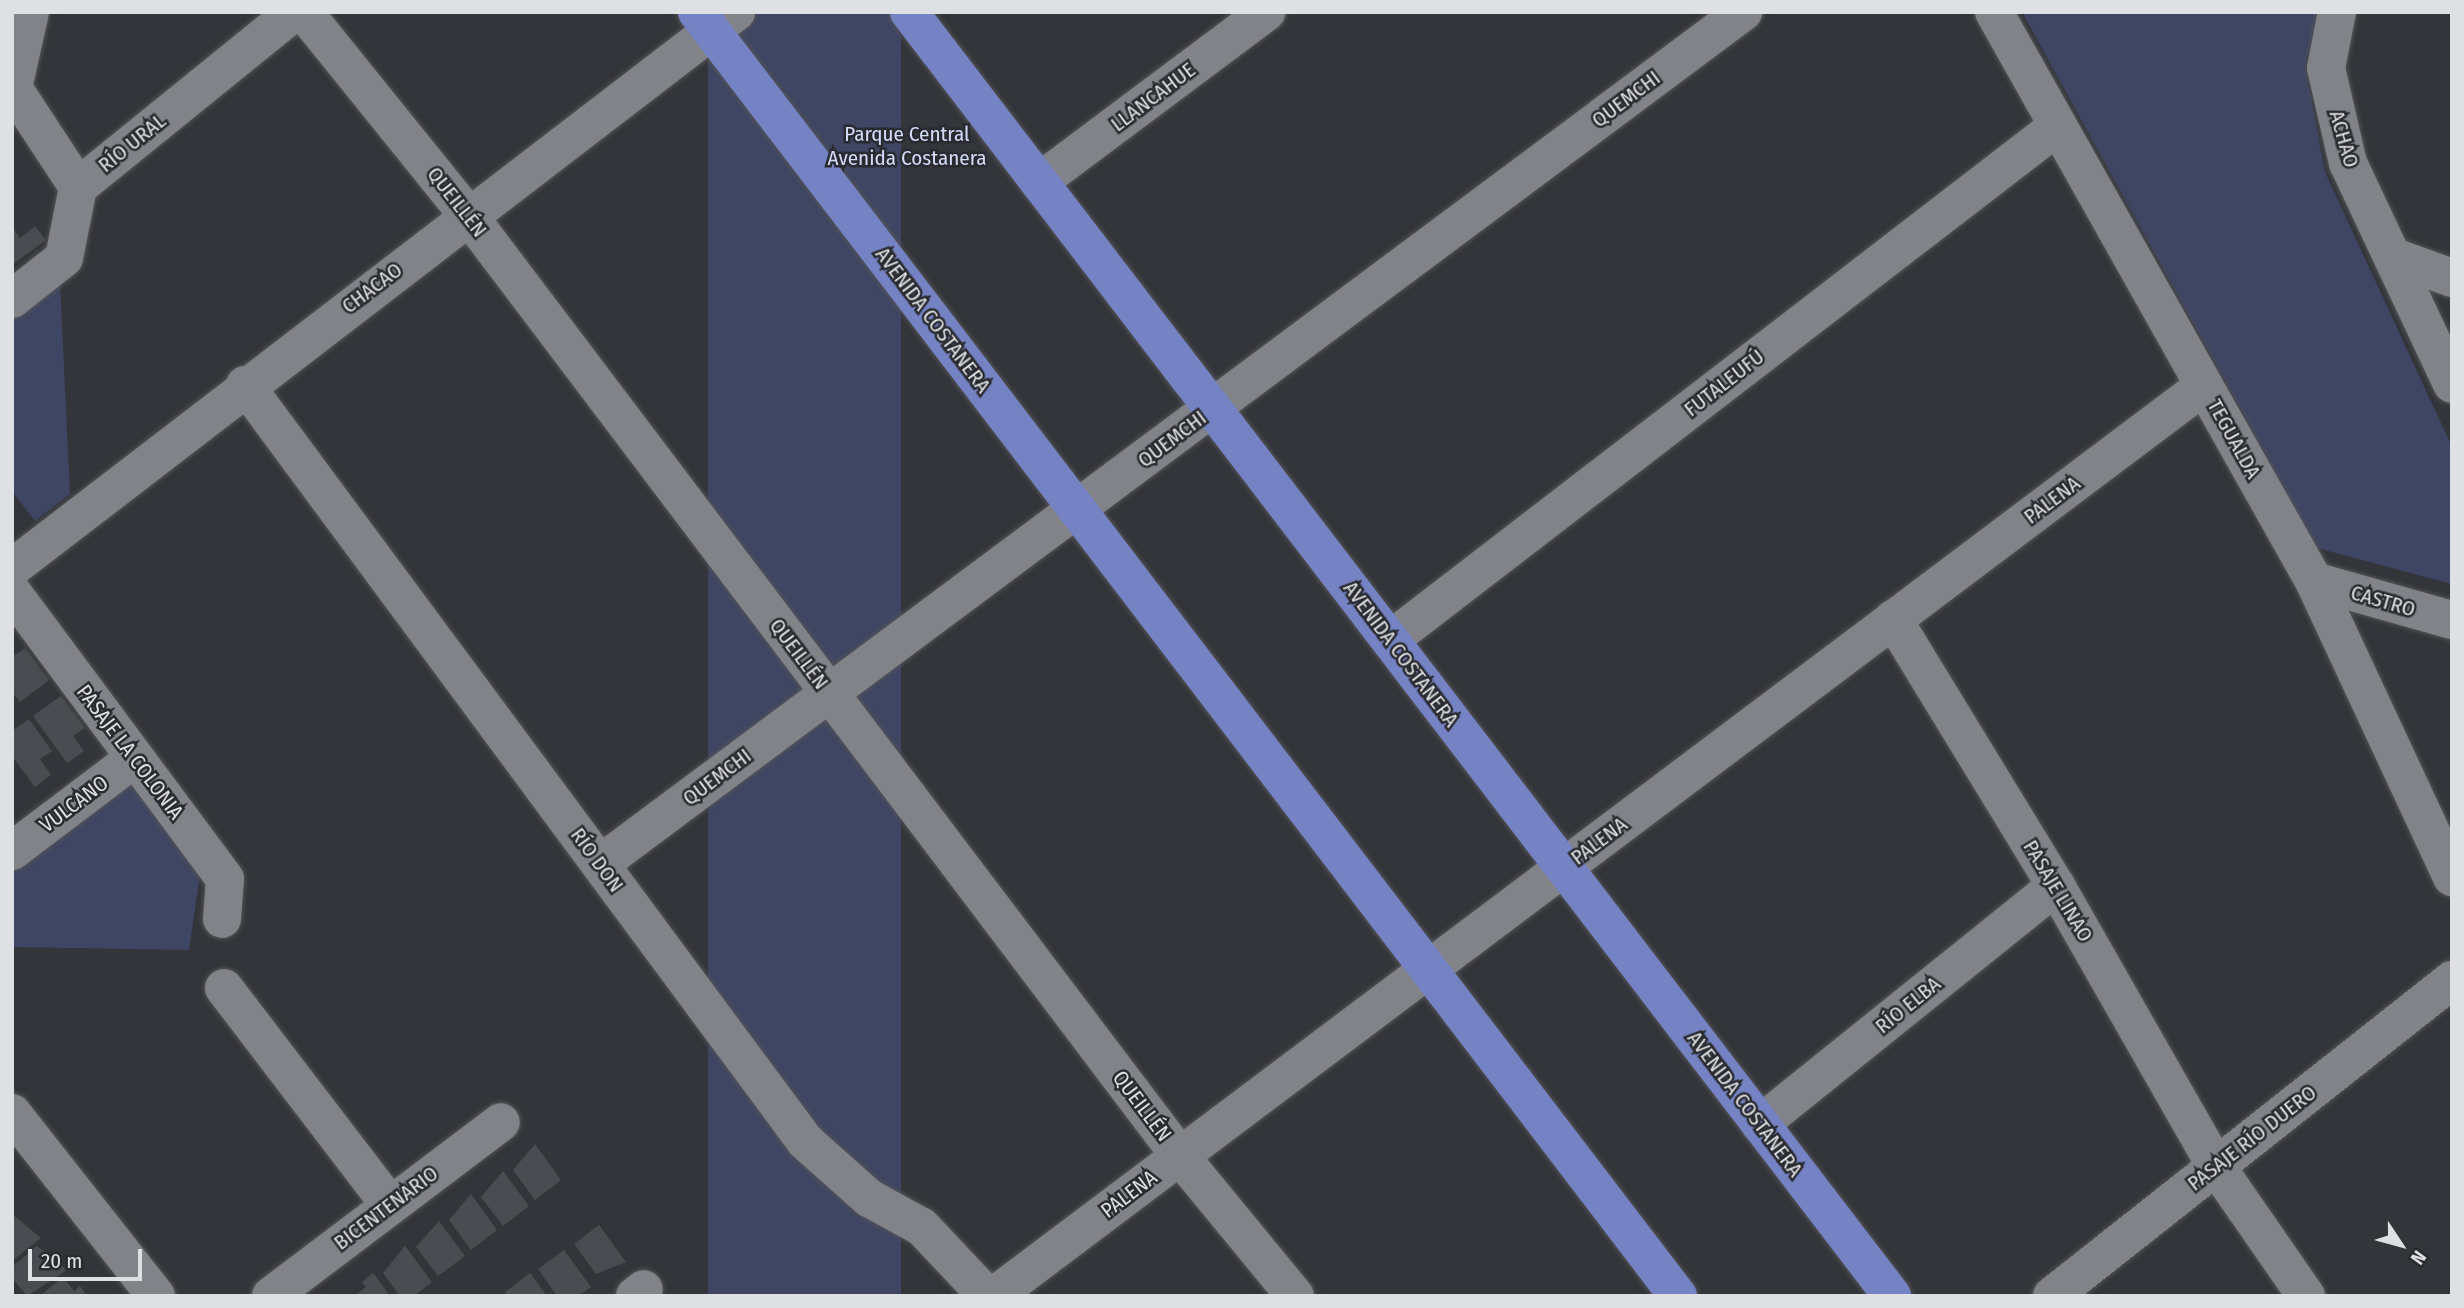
<!DOCTYPE html>
<meta charset="utf-8">
<style>
body{margin:0}
#map{position:relative;width:2464px;height:1308px;overflow:hidden;background:#33353a;font-family:"Fira Sans Condensed",sans-serif}
div>[style]{position:absolute}
.green>*{inset:0;background:#3f4663;transform-origin:0 0}
.building>*{inset:0;background:#4a4c51}
.roads{filter:drop-shadow(0 0 2px #525357) drop-shadow(0 0 2px #525357)}
.minor>*{height:38px;margin:-19px;padding:0 19px;transform-origin:19px;border-radius:19px;background:#818389}
.primary>*{height:38px;margin:-19px;padding:0 19px;transform-origin:19px;border-radius:19px;background:#7582c3}
span{translate:-50% -50%;white-space:nowrap;text-align:center;line-height:1.15;-webkit-text-stroke:5px #292b30;paint-order:stroke}
.street-label{font-size:21px;color:#dfe0e3}
.park-label{font-size:21px;color:#d4dcf9}
.frame{position:absolute;inset:0;border:14px solid #dfe0e3;pointer-events:none}
.north{position:absolute;left:2366px;top:1210px;width:70px;height:70px;-webkit-text-stroke:5px #292b30;paint-order:stroke;rotate:126deg;font-size:19px;font-weight:700;line-height:28px;text-align:center;color:#dfe0e3}
.north::after{content:'';display:block;margin:auto;width:24px;height:32px;background:#dfe0e3;clip-path:polygon(50% 0,100% 100%,50% 72%,0 100%)}
.scale{position:absolute;left:28px;top:1249px;width:114px;height:32px;box-sizing:border-box;border:4px solid #dfe0e3;border-top:0;padding-left:9px;font-size:21px;line-height:24px;white-space:nowrap;color:#dfe0e3;-webkit-text-stroke:5px #292b30;paint-order:stroke}
</style>
<div id="map">
<div class="green">
<i style="left:708px;top:12px;width:193px;height:1616px"></i>
<i style="clip-path:polygon(2022px 12px,2319px 12px,2305px 66px,2325px 172px,2452px 447px,2452px 584px,2317px 548px)"></i>
<i style="clip-path:polygon(60px 282px,70px 494px,35px 521px,12px 491px,12px 320px)"></i>
<i style="clip-path:polygon(126px 780px,143px 789px,201px 868px,189px 950px,12px 947px,12px 867px)"></i>
</div>
<div class="building">
<i style="clip-path:polygon(35px 226px,46px 240px,12px 265px,12px 227px,20px 238px)"></i>
<i style="clip-path:polygon(25px 648px,49px 680px,20px 702px,12px 692px,12px 657px)"></i>
<i style="clip-path:polygon(61px 696px,85px 728px,73px 736px,84px 751px,67px 763px,33px 716px)"></i>
<i style="clip-path:polygon(29px 719px,52px 751px,40px 759px,51px 775px,35px 787px,12px 756px,12px 731px)"></i>
<i style="clip-path:polygon(535px 1144px,561px 1180px,535px 1200px,513px 1170px)"></i>
<i style="clip-path:polygon(503px 1171px,529px 1206px,503px 1226px,481px 1197px)"></i>
<i style="clip-path:polygon(471px 1194px,497px 1230px,471px 1250px,449px 1220px)"></i>
<i style="clip-path:polygon(12px 1214px,41px 1238px,12px 1261px)"></i>
<i style="clip-path:polygon(439px 1221px,465px 1256px,438px 1276px,416px 1247px)"></i>
<i style="clip-path:polygon(599px 1225px,626px 1262px,596px 1274px,574px 1244px)"></i>
<i style="clip-path:polygon(37px 1246px,67px 1270px,27px 1296px,12px 1278px,12px 1267px)"></i>
<i style="clip-path:polygon(405px 1246px,432px 1282px,414px 1296px,400px 1296px,383px 1273px)"></i>
<i style="clip-path:polygon(564px 1250px,591px 1287px,578px 1296px,557px 1296px,538px 1269px)"></i>
<i style="clip-path:polygon(373px 1273px,390px 1296px,355px 1296px,366px 1287px,362px 1282px)"></i>
<i style="clip-path:polygon(530px 1273px,547px 1296px,507px 1296px,505px 1292px)"></i>
<i style="clip-path:polygon(63px 1277px,74px 1291px,80px 1286px,87px 1296px,40px 1296px)"></i>
</div>
<div class="roads">
<div class="minor">
<i style="left:30px;top:12px;width:78px;rotate:102.6deg"></i>
<i style="left:13px;top:88px;width:118px;rotate:56.7deg"></i>
<i style="left:304px;top:12px;width:261px;rotate:51.1deg"></i>
<i style="left:468px;top:215px;width:1180px;rotate:52.89deg"></i>
<i style="left:1180px;top:1156px;width:181px;rotate:50.6deg"></i>
<i style="left:1994px;top:12px;width:653px;rotate:60.65deg"></i>
<i style="left:2314px;top:581px;width:327px;rotate:65deg"></i>
<i style="left:2337px;top:12px;width:57px;rotate:101.1deg"></i>
<i style="left:2326px;top:68px;width:98px;rotate:77deg"></i>
<i style="left:2348px;top:163px;width:244px;rotate:64.8deg"></i>
<i style="left:1039px;top:182px;width:284px;rotate:-36.8deg"></i>
<i style="left:2397px;top:258px;width:59px;rotate:20deg"></i>
<i style="left:12px;top:299px;width:66px;rotate:-38.3deg"></i>
<i style="left:64px;top:258px;width:72px;rotate:-78.8deg"></i>
<i style="left:78px;top:187px;width:278px;rotate:-39deg"></i>
<i style="left:245px;top:385px;width:941px;rotate:53.47deg"></i>
<i style="left:805px;top:1141px;width:86px;rotate:41.7deg"></i>
<i style="left:869px;top:1198px;width:60px;rotate:28.7deg"></i>
<i style="left:922px;top:1227px;width:95px;rotate:46.7deg"></i>
<i style="left:12px;top:568px;width:913px;rotate:-37.52deg"></i>
<i style="left:2314px;top:581px;width:143px;rotate:15.8deg"></i>
<i style="left:12px;top:592px;width:357px;rotate:53.4deg"></i>
<i style="left:225px;top:879px;width:40px;rotate:94.3deg"></i>
<i style="left:1893px;top:619px;width:313px;rotate:58.6deg"></i>
<i style="left:2056px;top:886px;width:322px;rotate:60.3deg"></i>
<i style="left:2216px;top:1166px;width:158px;rotate:55.3deg"></i>
<i style="left:1390px;top:640px;width:843px;rotate:-37.58deg"></i>
<i style="left:12px;top:851px;width:154px;rotate:-37.1deg"></i>
<i style="left:600px;top:864px;width:1426px;rotate:-36.7deg"></i>
<i style="left:224px;top:988px;width:273px;rotate:52.6deg"></i>
<i style="left:12px;top:1113px;width:233px;rotate:51.8deg"></i>
<i style="left:1760px;top:1124px;width:380px;rotate:-38.8deg"></i>
<i style="left:271px;top:1296px;width:288px;rotate:-37.1deg"></i>
<i style="left:635px;top:1296px;width:11px;rotate:-38deg"></i>
<i style="left:994px;top:1296px;width:1514px;rotate:-36.95deg"></i>
<i style="left:2052px;top:1296px;width:510px;rotate:-38.31deg"></i>
</div>
<div class="primary">
<i style="left:697px;top:12px;width:1616px;rotate:52.62deg"></i>
<i style="left:909px;top:12px;width:1617px;rotate:52.56deg"></i>
</div>
</div>
<div class="street-label">
<span style="left:1153px;top:97px;rotate:-37deg">LLANCAHUE</span>
<span style="left:1626px;top:99px;rotate:-37deg">QUEMCHI</span>
<span style="left:2344px;top:139px;rotate:74deg">ACHAO</span>
<span style="left:132px;top:143px;rotate:-39deg">RÍO URAL</span>
<span style="left:457px;top:202px;rotate:52deg">QUEILLÉN</span>
<span style="left:372px;top:288px;rotate:-37deg">CHACAO</span>
<span style="left:933px;top:320px;rotate:53deg">AVENIDA COSTANERA</span>
<span style="left:1724px;top:383px;rotate:-38deg">FUTALEUFÚ</span>
<span style="left:1172px;top:439px;rotate:-37deg">QUEMCHI</span>
<span style="left:2234px;top:439px;rotate:61deg">TEGUALDA</span>
<span style="left:2052px;top:500px;rotate:-37deg">PALENA</span>
<span style="left:2383px;top:601px;rotate:16deg">CASTRO</span>
<span style="left:799px;top:654px;rotate:53deg">QUEILLÉN</span>
<span style="left:1401px;top:654px;rotate:53deg">AVENIDA COSTANERA</span>
<span style="left:130px;top:752px;rotate:53deg">PASAJE LA COLONIA</span>
<span style="left:717px;top:777px;rotate:-37deg">QUEMCHI</span>
<span style="left:74px;top:804px;rotate:-37deg">VULCANO</span>
<span style="left:1599px;top:841px;rotate:-37deg">PALENA</span>
<span style="left:597px;top:860px;rotate:54deg">RÍO DON</span>
<span style="left:2058px;top:891px;rotate:59deg">PASAJE LINAO</span>
<span style="left:1908px;top:1005px;rotate:-39deg">RÍO ELBA</span>
<span style="left:1745px;top:1104px;rotate:53deg">AVENIDA COSTANERA</span>
<span style="left:1142px;top:1106px;rotate:53deg">QUEILLÉN</span>
<span style="left:2252px;top:1138px;rotate:-38deg">PASAJE RÍO DUERO</span>
<span style="left:1129px;top:1194px;rotate:-37deg">PALENA</span>
<span style="left:386px;top:1208px;rotate:-37deg">BICENTENARIO</span>
</div>
<div class="park-label">
<span style="left:907px;top:146px">Parque Central<br>Avenida Costanera</span>
</div>
<div class="frame"></div>
<div class="north">N</div>
<div class="scale">20 m</div>
</div>
